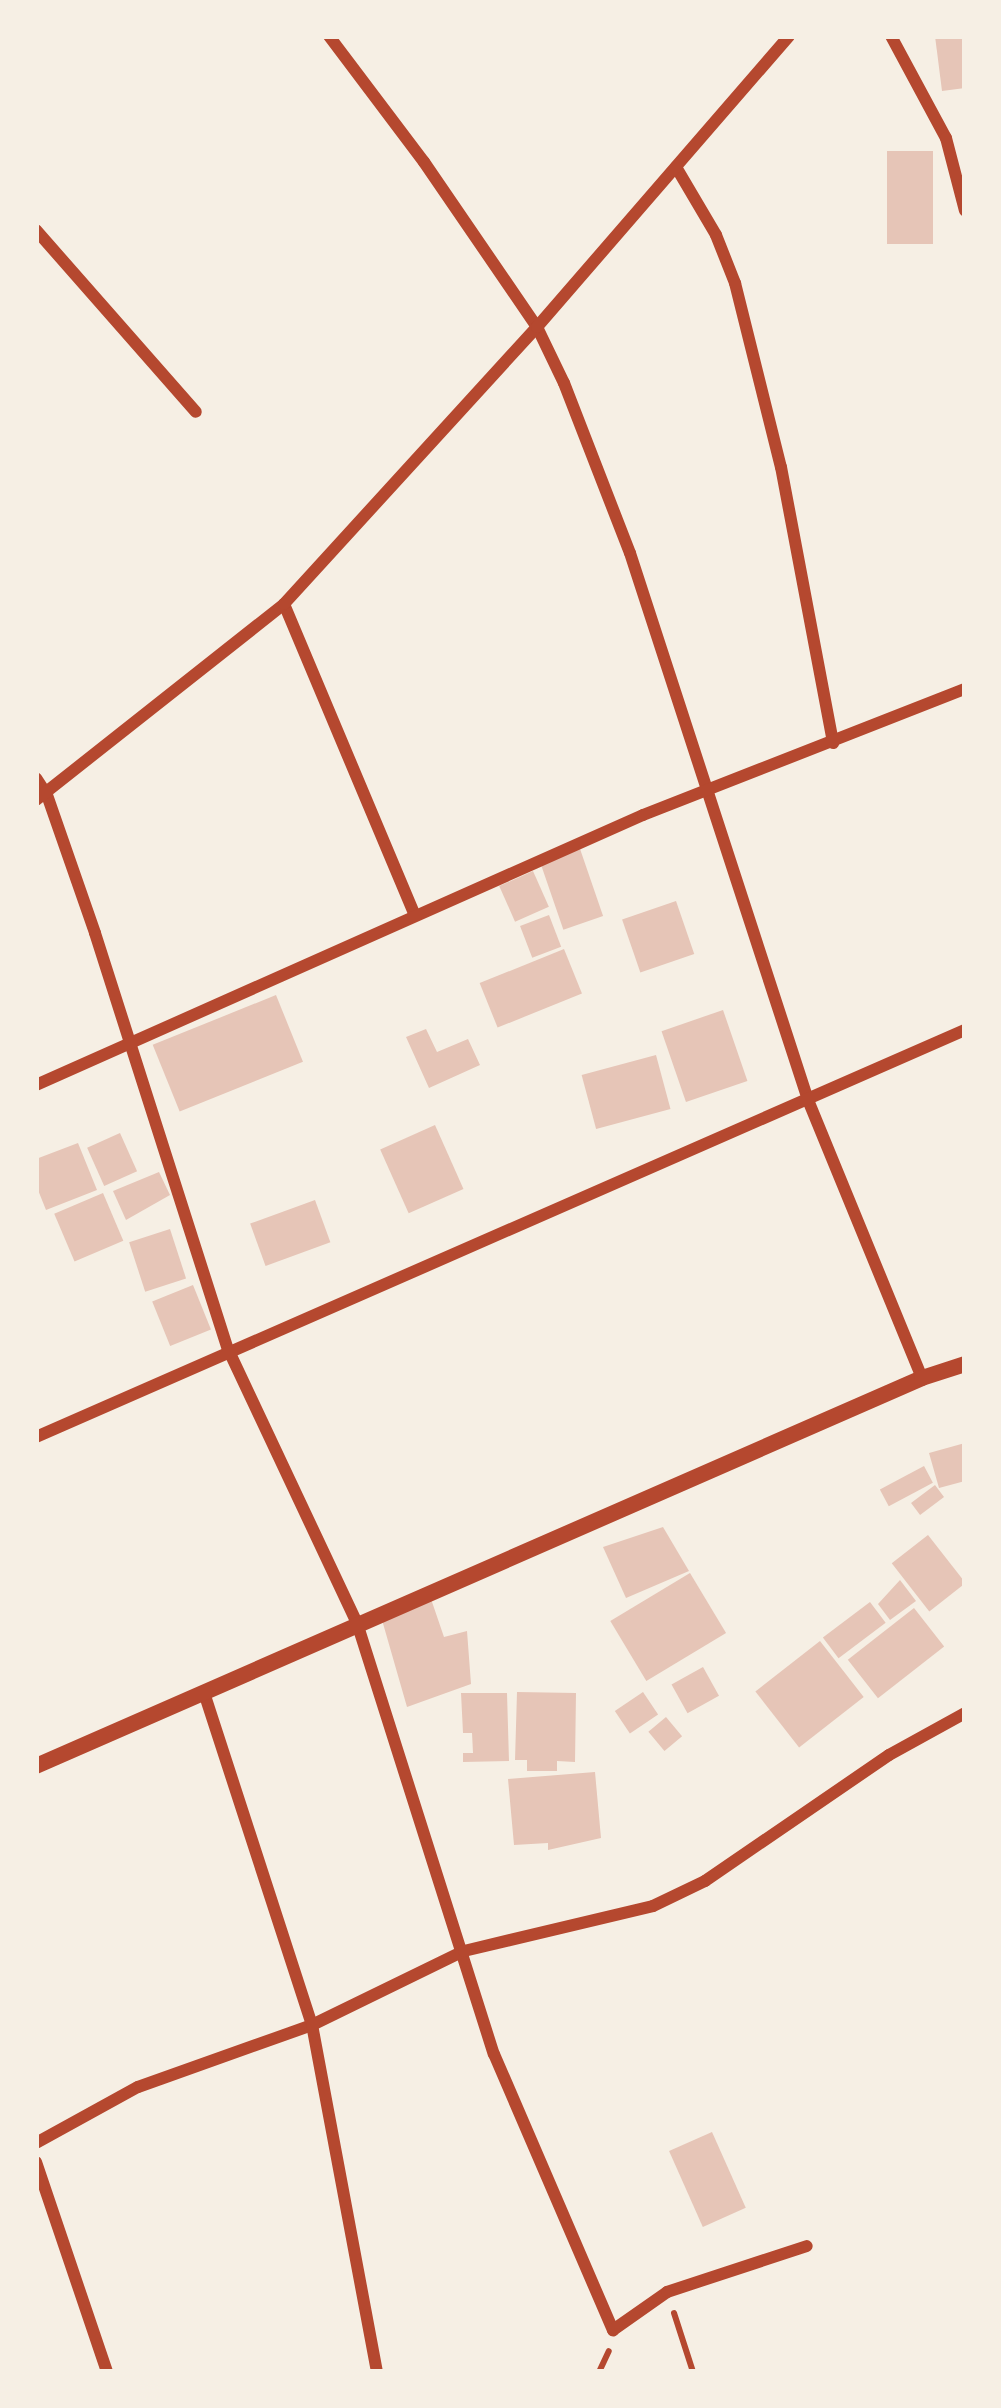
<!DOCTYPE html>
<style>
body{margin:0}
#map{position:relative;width:1001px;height:2408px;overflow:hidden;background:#f6efe4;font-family:"Fira Sans Condensed",sans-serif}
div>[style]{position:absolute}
.building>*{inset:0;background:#e6c5b7;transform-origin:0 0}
.path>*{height:6px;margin:-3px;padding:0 3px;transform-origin:3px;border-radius:3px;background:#b5482f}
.minor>*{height:12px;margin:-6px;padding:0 6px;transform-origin:6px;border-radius:6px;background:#b5482f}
.tertiary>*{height:16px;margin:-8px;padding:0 8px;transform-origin:8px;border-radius:8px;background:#b5482f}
span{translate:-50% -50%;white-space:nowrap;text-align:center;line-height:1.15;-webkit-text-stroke:9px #f6efe4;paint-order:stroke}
.frame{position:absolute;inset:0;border:39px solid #f6efe4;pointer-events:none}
</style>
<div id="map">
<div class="building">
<i style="clip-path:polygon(935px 36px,965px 36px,965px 88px,942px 91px)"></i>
<i style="left:887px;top:151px;width:46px;height:93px"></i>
<i style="left:579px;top:846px;width:74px;height:42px;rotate:71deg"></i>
<i style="left:533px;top:871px;width:39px;height:37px;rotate:66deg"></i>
<i style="left:676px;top:901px;width:56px;height:57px;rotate:71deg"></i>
<i style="left:549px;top:915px;width:34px;height:31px;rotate:69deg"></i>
<i style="left:564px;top:949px;width:48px;height:91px;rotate:68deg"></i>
<i style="left:276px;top:995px;width:72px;height:133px;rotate:68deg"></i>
<i style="left:723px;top:1010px;width:75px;height:65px;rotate:71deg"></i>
<i style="clip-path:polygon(426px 1029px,437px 1052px,468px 1039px,480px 1065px,429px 1088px,406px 1037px)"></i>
<i style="left:656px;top:1055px;width:56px;height:77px;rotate:75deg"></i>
<i style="left:435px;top:1125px;width:70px;height:60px;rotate:66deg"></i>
<i style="left:120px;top:1133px;width:42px;height:36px;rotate:66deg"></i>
<i style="clip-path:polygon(78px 1143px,97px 1190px,46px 1210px,36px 1185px,36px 1159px)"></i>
<i style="clip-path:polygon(159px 1172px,170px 1195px,126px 1220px,113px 1191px)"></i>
<i style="left:103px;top:1193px;width:52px;height:53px;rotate:67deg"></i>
<i style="left:315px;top:1200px;width:45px;height:69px;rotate:70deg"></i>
<i style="left:170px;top:1229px;width:52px;height:43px;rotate:72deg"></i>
<i style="left:193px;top:1285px;width:48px;height:44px;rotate:68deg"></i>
<i style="clip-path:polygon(965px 1443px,965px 1481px,939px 1488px,929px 1453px)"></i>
<i style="left:924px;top:1466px;width:19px;height:50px;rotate:62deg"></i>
<i style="left:935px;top:1485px;width:15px;height:30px;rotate:53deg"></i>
<i style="clip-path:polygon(663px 1527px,689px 1571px,626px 1598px,603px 1547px)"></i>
<i style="left:928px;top:1535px;width:61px;height:46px;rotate:52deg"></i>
<i style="left:690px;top:1573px;width:70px;height:93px;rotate:59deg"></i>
<i style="clip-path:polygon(900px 1580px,916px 1601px,890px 1620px,878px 1604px)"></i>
<i style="clip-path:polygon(431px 1599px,444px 1637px,467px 1631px,471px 1684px,407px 1707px,380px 1613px)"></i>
<i style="left:870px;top:1602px;width:26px;height:59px;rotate:53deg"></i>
<i style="left:914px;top:1608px;width:49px;height:84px;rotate:52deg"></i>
<i style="left:820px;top:1641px;width:71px;height:82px;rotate:52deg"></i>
<i style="left:703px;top:1667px;width:33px;height:36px;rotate:61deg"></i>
<i style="clip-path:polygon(517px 1692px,576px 1693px,575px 1762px,557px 1761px,557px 1771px,527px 1771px,527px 1760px,515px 1760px)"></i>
<i style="left:643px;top:1692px;width:27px;height:34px;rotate:56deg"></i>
<i style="clip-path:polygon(461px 1693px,507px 1693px,509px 1761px,463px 1762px,463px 1753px,473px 1753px,472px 1733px,463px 1733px)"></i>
<i style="left:666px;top:1717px;width:25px;height:23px;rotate:50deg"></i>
<i style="clip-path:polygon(595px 1772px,601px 1838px,548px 1850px,548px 1843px,514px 1845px,508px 1779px)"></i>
<i style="left:712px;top:2132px;width:83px;height:47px;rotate:66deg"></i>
</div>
<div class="path">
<i style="left:674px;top:2313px;width:62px;rotate:72.1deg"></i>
<i style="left:599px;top:2372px;width:23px;rotate:-65deg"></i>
</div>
<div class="minor">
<i style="left:329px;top:36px;width:158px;rotate:53deg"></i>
<i style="left:424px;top:162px;width:200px;rotate:55.6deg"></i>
<i style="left:537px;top:327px;width:62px;rotate:64.3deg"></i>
<i style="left:564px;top:383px;width:182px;rotate:68.8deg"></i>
<i style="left:630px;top:553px;width:575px;rotate:71.97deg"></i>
<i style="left:808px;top:1100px;width:300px;rotate:67.7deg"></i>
<i style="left:891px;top:36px;width:116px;rotate:61.7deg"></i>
<i style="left:946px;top:138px;width:75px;rotate:75.4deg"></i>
<i style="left:676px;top:167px;width:79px;rotate:59.5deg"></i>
<i style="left:716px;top:235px;width:52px;rotate:68.4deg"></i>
<i style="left:735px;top:283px;width:190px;rotate:76deg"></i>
<i style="left:781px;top:467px;width:281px;rotate:79.3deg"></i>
<i style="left:36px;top:230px;width:242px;rotate:48.7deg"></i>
<i style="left:284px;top:604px;width:337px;rotate:67.2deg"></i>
<i style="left:36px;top:778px;width:20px;rotate:57deg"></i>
<i style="left:47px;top:795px;width:146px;rotate:70.8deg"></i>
<i style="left:95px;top:933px;width:437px;rotate:72.3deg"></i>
<i style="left:228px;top:1349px;width:303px;rotate:64.8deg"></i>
<i style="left:357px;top:1623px;width:452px;rotate:72.4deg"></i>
<i style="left:494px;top:2054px;width:301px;rotate:66.7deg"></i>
<i style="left:613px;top:2330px;width:66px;rotate:-35.1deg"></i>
<i style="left:667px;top:2292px;width:147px;rotate:-18.2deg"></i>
<i style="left:36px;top:800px;width:316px;rotate:-38.3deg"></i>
<i style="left:284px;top:604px;width:375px;rotate:-47.6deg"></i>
<i style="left:537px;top:327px;width:385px;rotate:-49.1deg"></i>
<i style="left:36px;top:1085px;width:664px;rotate:-23.98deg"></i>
<i style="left:643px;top:815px;width:346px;rotate:-21.4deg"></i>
<i style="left:36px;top:1437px;width:1014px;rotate:-23.66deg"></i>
<i style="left:36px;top:2143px;width:116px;rotate:-28.8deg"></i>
<i style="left:138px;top:2087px;width:185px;rotate:-19.6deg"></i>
<i style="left:312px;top:2025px;width:350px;rotate:-108deg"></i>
<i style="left:36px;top:2162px;width:222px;rotate:71.3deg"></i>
<i style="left:377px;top:2372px;width:353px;rotate:-100.6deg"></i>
<i style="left:312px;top:2025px;width:169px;rotate:-26deg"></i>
<i style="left:464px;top:1951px;width:194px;rotate:-13.4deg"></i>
<i style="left:653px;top:1906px;width:58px;rotate:-25.7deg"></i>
<i style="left:705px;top:1881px;width:223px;rotate:-34.4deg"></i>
<i style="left:889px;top:1755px;width:87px;rotate:-28.9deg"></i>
</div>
<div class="tertiary">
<i style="left:36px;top:1766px;width:967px;rotate:-23.65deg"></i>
<i style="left:922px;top:1378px;width:45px;rotate:-18deg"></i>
</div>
<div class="frame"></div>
</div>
